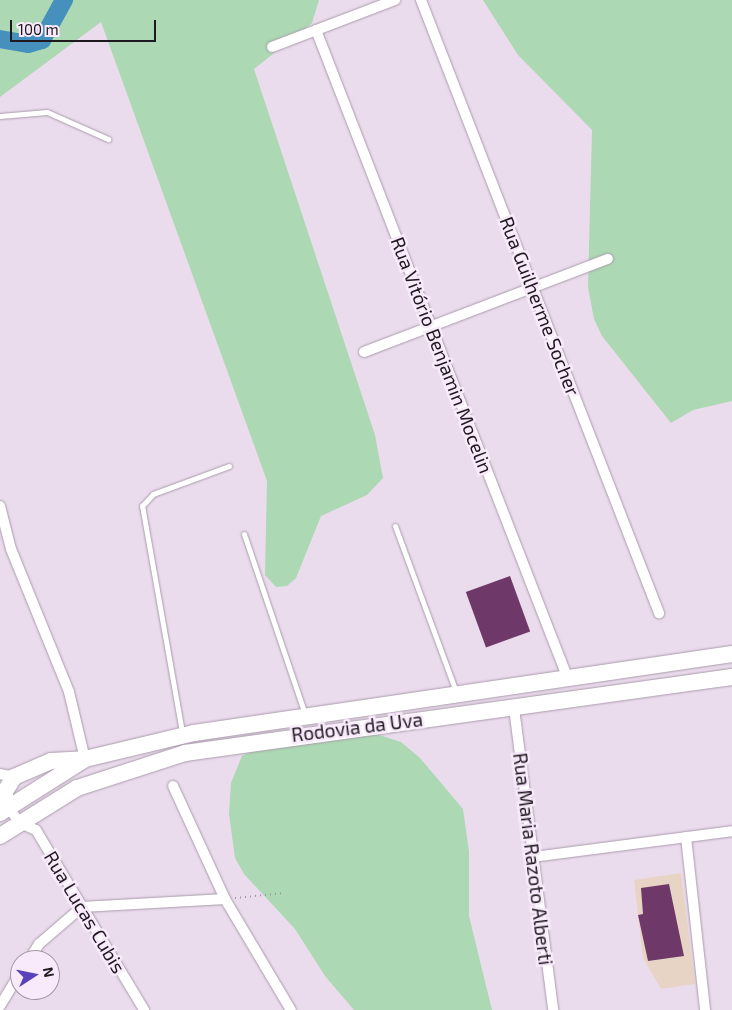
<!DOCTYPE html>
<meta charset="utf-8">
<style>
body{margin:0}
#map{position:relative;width:732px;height:1010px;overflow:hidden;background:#ebdced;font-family:"Exo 2",sans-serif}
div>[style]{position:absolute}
.education>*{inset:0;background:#e7d4c5}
.green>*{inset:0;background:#acd8b3}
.river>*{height:18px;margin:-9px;padding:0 9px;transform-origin:9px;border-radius:9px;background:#4690be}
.building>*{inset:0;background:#6e3868;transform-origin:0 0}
.path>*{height:2px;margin-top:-1px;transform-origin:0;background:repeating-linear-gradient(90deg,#a095a2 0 1px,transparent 0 5px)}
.roads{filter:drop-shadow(0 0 1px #a99bac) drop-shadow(0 0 1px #a99bac)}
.lane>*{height:5px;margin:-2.5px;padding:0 2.5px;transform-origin:2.5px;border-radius:2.5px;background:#fff}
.street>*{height:10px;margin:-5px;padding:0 5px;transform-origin:5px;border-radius:5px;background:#fff}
.primary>*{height:16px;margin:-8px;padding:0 8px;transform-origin:8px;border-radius:8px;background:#fff}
span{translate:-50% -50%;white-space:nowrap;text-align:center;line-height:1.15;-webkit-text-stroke:5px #f8e9fb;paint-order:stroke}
.street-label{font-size:19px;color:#1e191f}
.north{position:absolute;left:10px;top:950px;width:50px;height:50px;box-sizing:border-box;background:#f8e9fb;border:1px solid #a196a3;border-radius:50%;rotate:79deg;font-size:14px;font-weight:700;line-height:20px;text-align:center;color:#1e191f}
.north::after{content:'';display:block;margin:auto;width:18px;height:22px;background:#5941b9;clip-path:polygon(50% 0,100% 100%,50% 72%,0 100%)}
.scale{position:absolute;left:10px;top:20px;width:146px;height:22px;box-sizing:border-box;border:2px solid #1e191f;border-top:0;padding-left:6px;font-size:15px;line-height:18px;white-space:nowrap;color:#1e191f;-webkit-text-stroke:4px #f8e9fb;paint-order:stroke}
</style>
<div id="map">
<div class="education">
<i style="clip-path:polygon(681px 873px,695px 984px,661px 989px,643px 958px,634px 880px)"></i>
</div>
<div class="green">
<i style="clip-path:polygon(0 0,319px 0,312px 23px,254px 69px,375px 435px,383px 478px,367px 495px,321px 516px,296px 578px,287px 586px,276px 587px,265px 575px,267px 481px,101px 22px,0 97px)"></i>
<i style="clip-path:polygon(483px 0,732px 0,732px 401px,693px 410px,671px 423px,602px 336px,594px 319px,588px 287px,592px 130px,518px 55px)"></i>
<i style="clip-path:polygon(376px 734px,401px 742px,420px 758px,463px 809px,469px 852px,469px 916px,492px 1010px,354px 1010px,325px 976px,295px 929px,244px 874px,235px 858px,229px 814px,231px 783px,242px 756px,261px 747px)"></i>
</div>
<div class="river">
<i style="left:0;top:39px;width:28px;rotate:10deg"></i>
<i style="left:28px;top:44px;width:15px;rotate:-16deg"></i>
<i style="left:42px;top:40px;width:46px;rotate:-61.2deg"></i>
</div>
<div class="building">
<i style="left:510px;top:576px;width:59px;height:47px;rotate:70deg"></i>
<i style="clip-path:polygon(669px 884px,684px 956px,648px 961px,638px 915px,643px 914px,641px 888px)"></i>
</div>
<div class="path">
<i style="left:235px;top:898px;width:50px;rotate:-5.7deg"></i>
</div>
<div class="roads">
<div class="lane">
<i style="left:0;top:116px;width:47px;rotate:-4.9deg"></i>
<i style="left:47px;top:112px;width:67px;rotate:23.9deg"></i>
<i style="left:395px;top:526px;width:177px;rotate:69.8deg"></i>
<i style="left:244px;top:534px;width:190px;rotate:71.3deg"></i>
<i style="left:182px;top:732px;width:230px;rotate:-100deg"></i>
<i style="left:142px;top:506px;width:16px;rotate:-47deg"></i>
<i style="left:153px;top:494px;width:81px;rotate:-20.2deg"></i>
</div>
<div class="street">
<i style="left:421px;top:0;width:658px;rotate:68.78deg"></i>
<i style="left:316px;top:30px;width:696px;rotate:68.78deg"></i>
<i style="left:272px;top:47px;width:132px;rotate:-20.9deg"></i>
<i style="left:364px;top:352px;width:261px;rotate:-20.9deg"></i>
<i style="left:0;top:506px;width:44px;rotate:75.7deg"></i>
<i style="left:11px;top:549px;width:154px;rotate:67.9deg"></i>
<i style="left:69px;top:692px;width:69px;rotate:76.6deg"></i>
<i style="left:514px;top:708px;width:305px;rotate:82.6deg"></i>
<i style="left:0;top:774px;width:14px;rotate:12deg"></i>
<i style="left:173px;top:786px;width:124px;rotate:65.3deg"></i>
<i style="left:225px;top:899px;width:129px;rotate:59.3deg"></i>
<i style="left:6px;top:804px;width:24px;rotate:54deg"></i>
<i style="left:20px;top:823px;width:17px;rotate:24deg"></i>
<i style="left:36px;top:830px;width:210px;rotate:59deg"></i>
<i style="left:686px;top:837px;width:174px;rotate:83.7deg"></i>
<i style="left:533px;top:857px;width:201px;rotate:-7.4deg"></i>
<i style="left:29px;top:960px;width:19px;rotate:-58deg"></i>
<i style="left:39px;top:944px;width:57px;rotate:-40.7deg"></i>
<i style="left:82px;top:907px;width:143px;rotate:-3.2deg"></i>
<i style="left:0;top:1006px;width:39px;rotate:-59deg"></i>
</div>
<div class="primary">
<i style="left:9px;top:807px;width:15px;rotate:-110deg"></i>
<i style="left:4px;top:793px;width:19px;rotate:-58deg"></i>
<i style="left:14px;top:777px;width:40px;rotate:-23.4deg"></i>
<i style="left:51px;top:761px;width:33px;rotate:-3deg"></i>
<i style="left:0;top:813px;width:101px;rotate:-32.4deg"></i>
<i style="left:85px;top:759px;width:112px;rotate:-13.4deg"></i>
<i style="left:194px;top:733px;width:544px;rotate:-8.35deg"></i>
<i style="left:0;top:836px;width:91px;rotate:-31.9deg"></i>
<i style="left:77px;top:788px;width:114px;rotate:-18deg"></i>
<i style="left:185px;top:753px;width:552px;rotate:-7.91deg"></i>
</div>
</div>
<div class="street-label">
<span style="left:540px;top:306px;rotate:69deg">Rua Guilherme Socher</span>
<span style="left:442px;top:355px;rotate:69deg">Rua Vitório Benjamin Mocelin</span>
<span style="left:357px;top:727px;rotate:-7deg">Rodovia da Uva</span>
<span style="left:533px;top:859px;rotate:83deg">Rua Maria Razoto Alberti</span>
<span style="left:85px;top:912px;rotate:59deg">Rua Lucas Cubis</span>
</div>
<div class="north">N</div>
<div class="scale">100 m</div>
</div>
